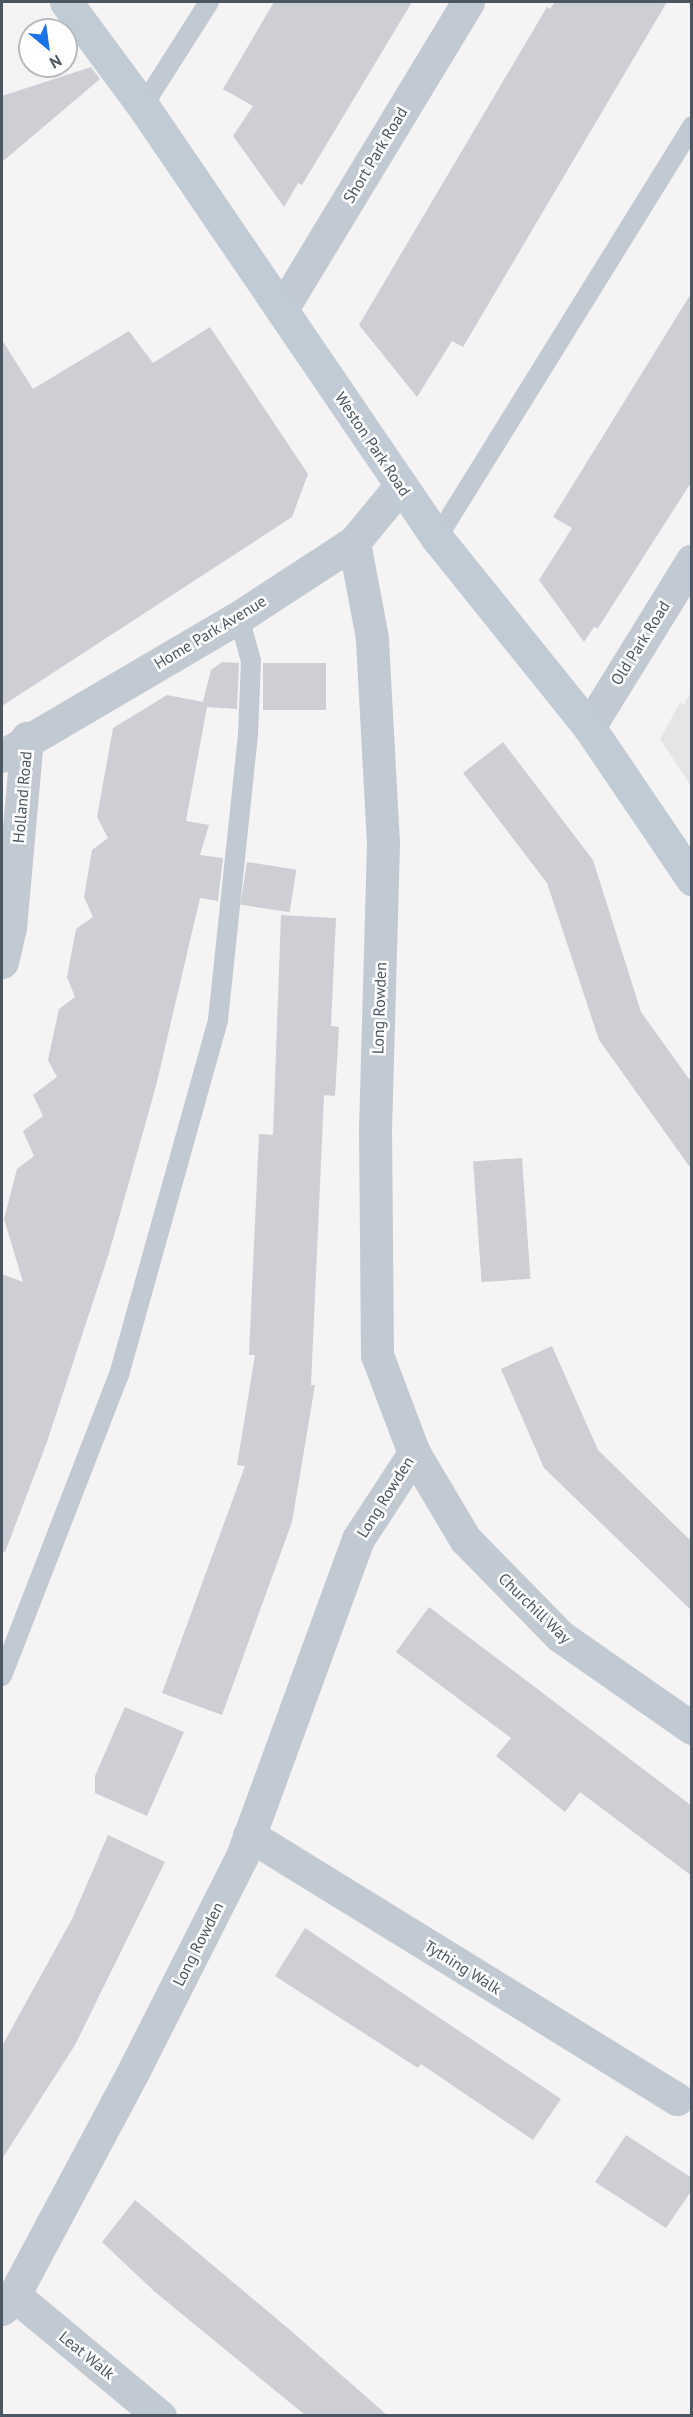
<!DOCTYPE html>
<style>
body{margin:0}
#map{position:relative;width:693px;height:2417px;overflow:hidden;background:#f5f3f3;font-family:"PT Sans",sans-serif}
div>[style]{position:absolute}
.education>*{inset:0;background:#e6e4e5}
.building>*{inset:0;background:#cdcfd5;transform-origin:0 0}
.lane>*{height:20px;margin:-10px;padding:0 10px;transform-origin:10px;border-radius:10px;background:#c1cad2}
.street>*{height:33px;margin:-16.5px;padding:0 16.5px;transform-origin:16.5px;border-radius:16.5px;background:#c1cad2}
.secondary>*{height:33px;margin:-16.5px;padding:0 16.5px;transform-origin:16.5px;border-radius:16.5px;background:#c1cbd6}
span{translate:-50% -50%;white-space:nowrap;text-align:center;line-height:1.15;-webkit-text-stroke:5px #fff;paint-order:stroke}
.street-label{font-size:16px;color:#4a5661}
.frame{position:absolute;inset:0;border:3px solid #4a5661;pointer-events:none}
.north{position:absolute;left:18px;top:18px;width:60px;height:60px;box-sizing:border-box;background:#fff;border:2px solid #b7bbc0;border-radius:50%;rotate:151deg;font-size:16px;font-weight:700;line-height:24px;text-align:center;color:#4a5661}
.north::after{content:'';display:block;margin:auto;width:21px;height:27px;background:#1a73e8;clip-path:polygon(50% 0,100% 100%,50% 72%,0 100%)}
</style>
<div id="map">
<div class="education">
<i style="clip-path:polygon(690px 694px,692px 695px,691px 786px,660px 739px,680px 703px,684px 704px)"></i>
</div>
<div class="building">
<i style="clip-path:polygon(274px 2px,412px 2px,302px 185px,298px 183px,284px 207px,233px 136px,253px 106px,223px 89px)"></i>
<i style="clip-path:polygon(555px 2px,667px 2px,463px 347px,452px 341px,417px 397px,359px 325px,547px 7px,550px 9px)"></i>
<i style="clip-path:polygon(91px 67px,100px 79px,2px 162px,2px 96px)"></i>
<i style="clip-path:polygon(692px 292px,692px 481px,598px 628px,594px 627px,584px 642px,539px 580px,572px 528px,553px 517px)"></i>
<i style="clip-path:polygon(210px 327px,308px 474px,292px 517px,2px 706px,2px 340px,33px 389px,129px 331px,153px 363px)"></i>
<i style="clip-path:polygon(222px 662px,239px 663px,237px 709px,207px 707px,186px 821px,209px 825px,200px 855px,223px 858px,218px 901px,200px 898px,156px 1086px,109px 1253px,47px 1442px,5px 1552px,2px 1551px,2px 1274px,23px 1282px,4px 1219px,17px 1169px,34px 1156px,23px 1131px,43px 1116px,33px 1095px,57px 1077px,48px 1060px,59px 1009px,75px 997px,67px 977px,76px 929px,93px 917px,84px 897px,92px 850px,108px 838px,97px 817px,113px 728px,167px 695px,203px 702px,211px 670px)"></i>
<i style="left:263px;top:663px;width:63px;height:47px"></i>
<i style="clip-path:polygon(503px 742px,593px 860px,641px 1012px,692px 1083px,692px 1170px,599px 1040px,547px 883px,463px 773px)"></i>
<i style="left:247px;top:862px;width:50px;height:43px;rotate:9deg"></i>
<i style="clip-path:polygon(281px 915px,336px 918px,331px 1026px,339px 1027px,335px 1096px,324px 1095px,311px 1385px,315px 1385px,292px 1522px,222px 1715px,162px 1693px,245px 1466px,237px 1465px,255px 1355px,249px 1355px,259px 1134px,273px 1135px)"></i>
<i style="left:522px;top:1158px;width:121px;height:49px;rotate:86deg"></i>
<i style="clip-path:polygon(552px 1346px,598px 1450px,692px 1542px,692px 1611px,544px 1468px,501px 1369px)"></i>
<i style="clip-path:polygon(429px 1607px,692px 1806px,692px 1876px,580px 1792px,565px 1812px,496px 1756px,511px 1738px,396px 1652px)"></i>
<i style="clip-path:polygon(125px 1707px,184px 1732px,147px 1816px,95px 1793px,95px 1776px)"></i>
<i style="clip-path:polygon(108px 1835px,165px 1862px,75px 2045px,2px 2159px,2px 2046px,72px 1919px)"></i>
<i style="clip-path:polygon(305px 1928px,561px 2099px,533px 2140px,421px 2064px,418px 2068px,275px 1976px)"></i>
<i style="clip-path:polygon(626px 2135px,692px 2178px,692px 2190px,666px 2228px,595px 2182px)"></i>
<i style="clip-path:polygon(135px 2200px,290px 2330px,387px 2415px,305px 2415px,155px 2292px,102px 2242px)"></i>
</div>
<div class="lane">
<i style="left:143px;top:106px;width:123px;rotate:-57.6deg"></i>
<i style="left:437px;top:538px;width:485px;rotate:-58.2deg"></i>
<i style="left:2px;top:1676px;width:323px;rotate:-68.8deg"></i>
<i style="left:119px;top:1375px;width:369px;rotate:-74.4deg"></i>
<i style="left:218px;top:1020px;width:287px;rotate:-84deg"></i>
<i style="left:248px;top:735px;width:74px;rotate:-87.7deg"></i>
<i style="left:251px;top:661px;width:46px;rotate:-105.3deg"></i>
</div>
<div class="street">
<i style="left:282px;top:309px;width:359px;rotate:-58.8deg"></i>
<i style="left:589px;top:727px;width:196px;rotate:-58.3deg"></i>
<i style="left:2px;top:756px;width:275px;rotate:-30.4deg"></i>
<i style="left:239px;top:617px;width:137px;rotate:-33.1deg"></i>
<i style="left:354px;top:542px;width:74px;rotate:-50.5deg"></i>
<i style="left:2px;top:962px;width:35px;rotate:-77deg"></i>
<i style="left:10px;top:928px;width:191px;rotate:-84.9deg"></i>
<i style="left:414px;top:1453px;width:100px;rotate:59.3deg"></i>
<i style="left:465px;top:1539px;width:136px;rotate:45.6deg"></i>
<i style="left:560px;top:1636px;width:161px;rotate:34.9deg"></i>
<i style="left:249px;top:1835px;width:503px;rotate:31.67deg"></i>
<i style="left:14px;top:2295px;width:190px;rotate:39.7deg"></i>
<i style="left:2px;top:2309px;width:18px;rotate:-49deg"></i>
<i style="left:14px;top:2295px;width:255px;rotate:-61.9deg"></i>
<i style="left:134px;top:2070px;width:240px;rotate:-63.2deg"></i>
<i style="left:242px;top:1856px;width:338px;rotate:-69.9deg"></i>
<i style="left:358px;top:1539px;width:103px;rotate:-56.9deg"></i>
<i style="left:414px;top:1453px;width:105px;rotate:-110.7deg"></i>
<i style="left:377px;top:1355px;width:225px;rotate:-90.5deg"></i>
<i style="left:375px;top:1130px;width:287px;rotate:-88.4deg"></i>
<i style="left:383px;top:843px;width:205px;rotate:-93.1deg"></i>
<i style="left:372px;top:638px;width:98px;rotate:-100.6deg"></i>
</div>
<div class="secondary">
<i style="left:66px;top:2px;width:129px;rotate:53.5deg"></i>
<i style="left:143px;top:106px;width:523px;rotate:55.76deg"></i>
<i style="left:437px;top:538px;width:243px;rotate:51.2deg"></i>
<i style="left:589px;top:727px;width:184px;rotate:55.9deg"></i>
</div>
<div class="street-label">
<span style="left:375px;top:155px;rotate:-59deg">Short Park Road</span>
<span style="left:373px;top:444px;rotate:56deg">Weston Park Road</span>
<span style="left:210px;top:632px;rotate:-31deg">Home Park Avenue</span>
<span style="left:640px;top:643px;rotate:-58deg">Old Park Road</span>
<span style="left:22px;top:797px;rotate:-85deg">Holland Road</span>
<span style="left:379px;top:1008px;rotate:-88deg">Long Rowden</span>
<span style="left:385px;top:1497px;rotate:-58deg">Long Rowden</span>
<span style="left:535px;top:1608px;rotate:44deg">Churchill Way</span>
<span style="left:198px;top:1944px;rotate:-63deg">Long Rowden</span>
<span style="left:463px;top:1967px;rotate:32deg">Tything Walk</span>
<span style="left:87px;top:2355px;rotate:39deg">Leat Walk</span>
</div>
<div class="frame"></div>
<div class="north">N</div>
</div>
